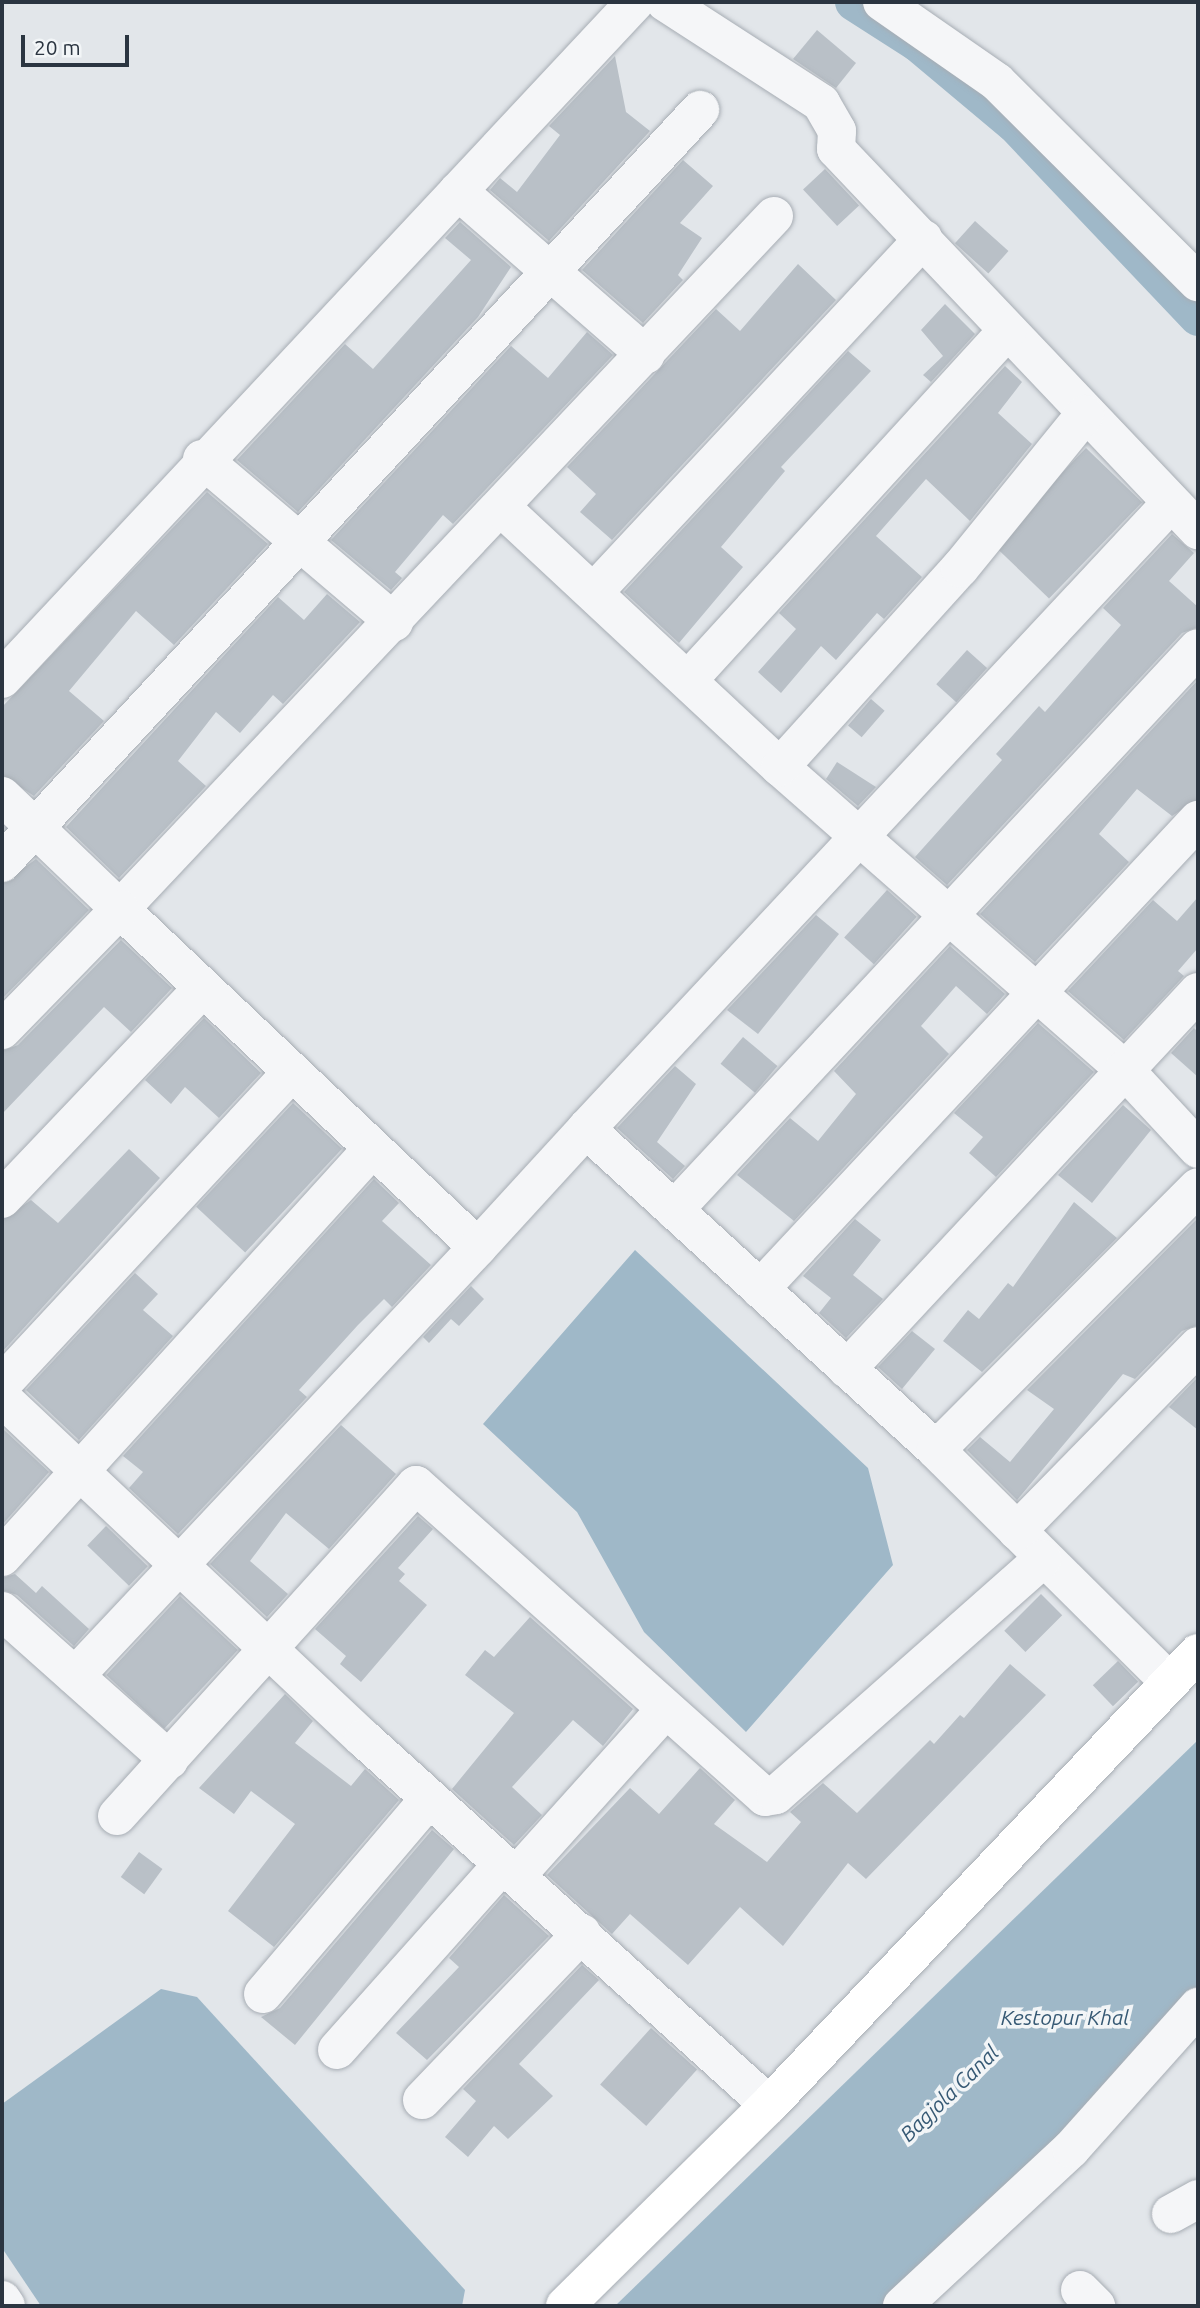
<!DOCTYPE html>
<style>
body{margin:0}
#map{position:relative;width:1200px;height:2308px;overflow:hidden;background:#e2e6ea;font-family:Ubuntu,sans-serif}
div>[style]{position:absolute}
.water>*{inset:0;background:#9fb8c8}
.canal>*{height:38px;margin:-19px;padding:0 19px;transform-origin:19px;border-radius:19px;background:#9fb8c8}
.building>*{inset:0;background:#b9c0c7;transform-origin:0 0}
.roads{filter:drop-shadow(0 0 2px #a7adb4) drop-shadow(0 0 2px #a7adb4)}
.street>*{height:38px;margin:-19px;padding:0 19px;transform-origin:19px;border-radius:19px;background:#f5f6f8}
.secondary>*{height:38px;margin:-19px;padding:0 19px;transform-origin:19px;border-radius:19px;background:#fff}
span{translate:-50% -50%;white-space:nowrap;text-align:center;line-height:1.15;-webkit-text-stroke:7px #f2f5f7;paint-order:stroke}
.water-label{font-size:21px;color:#365974;font-style:italic}
.frame{position:absolute;inset:0;border:4px solid #2b3541;pointer-events:none}
.scale{position:absolute;left:21px;top:35px;width:108px;height:32px;box-sizing:border-box;border:4px solid #2b3541;border-top:0;padding-left:9px;font-size:21px;line-height:24px;white-space:nowrap;color:#2b3541;-webkit-text-stroke:5px #f2f5f7;paint-order:stroke}
</style>
<div id="map">
<div class="water">
<i style="clip-path:polygon(635px 1250px,868px 1468px,893px 1565px,746px 1732px,644px 1632px,577px 1512px,483px 1424px)"></i>
<i style="clip-path:polygon(1198px 1740px,1198px 2037px,916px 2306px,615px 2306px)"></i>
<i style="clip-path:polygon(161px 1989px,197px 1997px,465px 2290px,462px 2306px,41px 2306px,2px 2248px,2px 2104px)"></i>
</div>
<div class="canal">
<i style="left:854px;top:2px;width:76px;rotate:32.6deg"></i>
<i style="left:918px;top:43px;width:126px;rotate:39.9deg"></i>
<i style="left:1015px;top:124px;width:266px;rotate:46.5deg"></i>
</div>
<div class="building">
<i style="clip-path:polygon(817px 30px,856px 63px,836px 88px,793px 59px)"></i>
<i style="clip-path:polygon(615px 56px,626px 112px,650px 131px,549px 241px,490px 190px,500px 178px,517px 192px,560px 135px,549px 126px)"></i>
<i style="clip-path:polygon(683px 160px,713px 186px,680px 223px,702px 238px,678px 275px,683px 280px,643px 323px,582px 270px)"></i>
<i style="left:825px;top:169px;width:50px;height:30px;rotate:47deg"></i>
<i style="left:975px;top:221px;width:45px;height:30px;rotate:42deg"></i>
<i style="clip-path:polygon(460px 222px,511px 267px,478px 317px,298px 512px,237px 460px,345px 344px,373px 369px,471px 260px,445px 238px)"></i>
<i style="clip-path:polygon(798px 264px,836px 300px,612px 540px,580px 512px,596px 494px,567px 467px,716px 309px,740px 331px)"></i>
<i style="clip-path:polygon(945px 304px,975px 334px,931px 382px,923px 375px,943px 356px,921px 330px)"></i>
<i style="clip-path:polygon(587px 332px,613px 355px,453px 524px,443px 515px,395px 572px,402px 578px,391px 590px,331px 540px,511px 346px,548px 378px)"></i>
<i style="clip-path:polygon(848px 351px,871px 371px,781px 467px,785px 471px,721px 547px,743px 567px,679px 643px,624px 592px)"></i>
<i style="clip-path:polygon(1005px 366px,1022px 382px,998px 413px,1032px 444px,970px 521px,926px 479px,876px 536px,922px 577px,884px 619px,877px 613px,836px 660px,821px 646px,781px 693px,758px 672px,796px 629px,779px 613px)"></i>
<i style="left:1086px;top:448px;width:78px;height:134px;rotate:44deg"></i>
<i style="clip-path:polygon(207px 492px,268px 544px,174px 645px,136px 611px,69px 691px,104px 721px,34px 796px,2px 775px,2px 707px)"></i>
<i style="clip-path:polygon(1172px 534px,1194px 553px,1169px 581px,1198px 607px,1198px 627px,1182px 633px,947px 885px,915px 857px,1002px 760px,996px 754px,1039px 706px,1045px 712px,1121px 625px,1103px 608px)"></i>
<i style="clip-path:polygon(327px 594px,360px 622px,283px 704px,273px 695px,240px 733px,216px 712px,178px 761px,206px 786px,119px 878px,66px 827px,278px 597px,304px 620px)"></i>
<i style="left:967px;top:650px;width:27px;height:46px;rotate:42deg"></i>
<i style="clip-path:polygon(1198px 680px,1198px 799px,1172px 816px,1137px 789px,1099px 834px,1129px 862px,1035px 962px,980px 914px)"></i>
<i style="left:871px;top:699px;width:18px;height:35px;rotate:41deg"></i>
<i style="clip-path:polygon(837px 762px,876px 787px,858px 806px,826px 779px)"></i>
<i style="clip-path:polygon(36px 859px,89px 910px,2px 999px,2px 884px)"></i>
<i style="left:887px;top:890px;width:40px;height:64px;rotate:42deg"></i>
<i style="clip-path:polygon(1198px 897px,1198px 948px,1178px 971px,1184px 976px,1124px 1040px,1068px 991px,1153px 900px,1177px 921px)"></i>
<i style="clip-path:polygon(816px 915px,839px 934px,758px 1034px,727px 1010px)"></i>
<i style="clip-path:polygon(121px 940px,172px 988px,131px 1032px,104px 1007px,2px 1114px,2px 1051px,18px 1045px)"></i>
<i style="clip-path:polygon(950px 946px,1005px 994px,987px 1014px,956px 986px,921px 1026px,949px 1054px,794px 1221px,737px 1175px,790px 1118px,818px 1141px,856px 1094px,834px 1071px)"></i>
<i style="clip-path:polygon(204px 1018px,261px 1073px,219px 1118px,185px 1087px,171px 1104px,145px 1080px)"></i>
<i style="clip-path:polygon(1038px 1023px,1094px 1072px,996px 1177px,969px 1153px,983px 1137px,954px 1113px)"></i>
<i style="clip-path:polygon(1194px 1028px,1198px 1032px,1198px 1077px,1171px 1053px)"></i>
<i style="left:743px;top:1037px;width:45px;height:35px;rotate:40deg"></i>
<i style="clip-path:polygon(675px 1066px,696px 1084px,657px 1142px,685px 1166px,673px 1179px,617px 1128px)"></i>
<i style="left:293px;top:1103px;width:67px;height:142px;rotate:43deg"></i>
<i style="clip-path:polygon(1123px 1105px,1151px 1130px,1092px 1203px,1058px 1175px)"></i>
<i style="clip-path:polygon(129px 1149px,160px 1178px,2px 1352px,2px 1220px,31px 1200px,58px 1223px)"></i>
<i style="clip-path:polygon(374px 1179px,399px 1203px,382px 1221px,431px 1265px,392px 1307px,384px 1299px,358px 1325px,299px 1390px,307px 1397px,178px 1534px,129px 1488px,143px 1472px,123px 1456px)"></i>
<i style="clip-path:polygon(1074px 1202px,1117px 1238px,982px 1372px,943px 1341px,968px 1310px,979px 1319px,1008px 1283px,1013px 1287px)"></i>
<i style="clip-path:polygon(1198px 1218px,1198px 1325px,1182px 1331px,1135px 1379px,1123px 1374px,1017px 1500px,967px 1450px,980px 1437px,1010px 1462px,1054px 1409px,1027px 1390px)"></i>
<i style="clip-path:polygon(855px 1219px,881px 1240px,853px 1275px,883px 1299px,846px 1338px,819px 1313px,831px 1298px,803px 1276px)"></i>
<i style="clip-path:polygon(135px 1273px,158px 1294px,143px 1310px,173px 1336px,79px 1440px,26px 1390px)"></i>
<i style="clip-path:polygon(471px 1286px,484px 1299px,459px 1326px,451px 1319px,429px 1343px,423px 1337px)"></i>
<i style="clip-path:polygon(912px 1331px,935px 1349px,902px 1389px,878px 1367px)"></i>
<i style="clip-path:polygon(1198px 1377px,1198px 1430px,1169px 1407px)"></i>
<i style="clip-path:polygon(341px 1425px,396px 1474px,329px 1549px,286px 1513px,250px 1561px,288px 1594px,267px 1617px,210px 1564px)"></i>
<i style="clip-path:polygon(2px 1428px,49px 1472px,2px 1525px)"></i>
<i style="clip-path:polygon(418px 1516px,433px 1529px,398px 1568px,405px 1574px,399px 1581px,427px 1605px,361px 1682px,340px 1664px,346px 1656px,315px 1629px)"></i>
<i style="left:106px;top:1526px;width:58px;height:27px;rotate:44deg"></i>
<i style="clip-path:polygon(15px 1574px,36px 1593px,42px 1586px,89px 1629px,74px 1646px,17px 1595px,2px 1590px,2px 1578px)"></i>
<i style="left:1041px;top:1594px;width:30px;height:52px;rotate:45deg"></i>
<i style="left:180px;top:1596px;width:79px;height:108px;rotate:43deg"></i>
<i style="clip-path:polygon(530px 1617px,633px 1709px,603px 1746px,573px 1720px,512px 1787px,542px 1815px,514px 1845px,452px 1789px,514px 1713px,465px 1675px,485px 1650px,494px 1657px)"></i>
<i style="left:1118px;top:1661px;width:29px;height:35px;rotate:46deg"></i>
<i style="clip-path:polygon(1010px 1664px,1046px 1695px,866px 1879px,848px 1863px,783px 1946px,740px 1907px,688px 1965px,630px 1914px,612px 1934px,547px 1875px,630px 1788px,659px 1814px,700px 1768px,735px 1800px,714px 1824px,767px 1862px,801px 1822px,790px 1812px,823px 1783px,857px 1813px,930px 1740px,934px 1744px,960px 1715px,964px 1718px)"></i>
<i style="clip-path:polygon(285px 1694px,313px 1721px,295px 1743px,351px 1786px,365px 1769px,399px 1800px,274px 1947px,228px 1911px,295px 1824px,251px 1791px,234px 1814px,199px 1788px)"></i>
<i style="clip-path:polygon(432px 1830px,454px 1849px,295px 2045px,261px 2017px,280px 2008px)"></i>
<i style="left:139px;top:1852px;width:29px;height:31px;rotate:36deg"></i>
<i style="clip-path:polygon(504px 1895px,549px 1936px,427px 2060px,396px 2033px,459px 1967px,449px 1958px)"></i>
<i style="clip-path:polygon(582px 1965px,599px 1980px,519px 2064px,553px 2096px,508px 2139px,494px 2126px,468px 2157px,445px 2137px,476px 2101px,463px 2089px)"></i>
<i style="left:651px;top:2028px;width:62px;height:76px;rotate:42deg"></i>
</div>
<div class="roads">
<div class="street">
<i style="left:665px;top:2px;width:186px;rotate:32.9deg"></i>
<i style="left:821px;top:103px;width:32px;rotate:60deg"></i>
<i style="left:837px;top:131px;width:18px;rotate:93deg"></i>
<i style="left:836px;top:149px;width:526px;rotate:46.46deg"></i>
<i style="left:882px;top:2px;width:140px;rotate:34.8deg"></i>
<i style="left:997px;top:82px;width:284px;rotate:44.9deg"></i>
<i style="left:458px;top:191px;width:249px;rotate:41.1deg"></i>
<i style="left:774px;top:216px;width:953px;rotate:133.34deg"></i>
<i style="left:120px;top:909px;width:492px;rotate:43.4deg"></i>
<i style="left:478px;top:1247px;width:160px;rotate:-47.5deg"></i>
<i style="left:586px;top:1129px;width:475px;rotate:42.5deg"></i>
<i style="left:936px;top:1450px;width:328px;rotate:44.8deg"></i>
<i style="left:202px;top:459px;width:252px;rotate:40.3deg"></i>
<i style="left:503px;top:509px;width:379px;rotate:43deg"></i>
<i style="left:780px;top:767px;width:458px;rotate:41.3deg"></i>
<i style="left:1124px;top:1069px;width:109px;rotate:47.2deg"></i>
<i style="left:594px;top:592px;width:483px;rotate:-47deg"></i>
<i style="left:690px;top:678px;width:471px;rotate:-47.6deg"></i>
<i style="left:2px;top:679px;width:927px;rotate:-46.92deg"></i>
<i style="left:780px;top:767px;width:268px;rotate:-47.9deg"></i>
<i style="left:960px;top:568px;width:198px;rotate:-50.9deg"></i>
<i style="left:2px;top:796px;width:163px;rotate:43.8deg"></i>
<i style="left:120px;top:909px;width:169px;rotate:134.3deg"></i>
<i style="left:2px;top:863px;width:1027px;rotate:-47.17deg"></i>
<i style="left:586px;top:1129px;width:857px;rotate:-46.94deg"></i>
<i style="left:2px;top:1199px;width:289px;rotate:-46.4deg"></i>
<i style="left:674px;top:1210px;width:768px;rotate:-47deg"></i>
<i style="left:760px;top:1289px;width:642px;rotate:-46.96deg"></i>
<i style="left:847px;top:1369px;width:515px;rotate:-47.05deg"></i>
<i style="left:2px;top:1384px;width:423px;rotate:-47.1deg"></i>
<i style="left:2px;top:1398px;width:496px;rotate:43.3deg"></i>
<i style="left:363px;top:1738px;width:547px;rotate:42.11deg"></i>
<i style="left:936px;top:1450px;width:371px;rotate:-45.1deg"></i>
<i style="left:1017px;top:1531px;width:259px;rotate:-45.6deg"></i>
<i style="left:2px;top:1557px;width:551px;rotate:-47.8deg"></i>
<i style="left:2px;top:1611px;width:224px;rotate:41.7deg"></i>
<i style="left:75px;top:1676px;width:589px;rotate:-46.79deg"></i>
<i style="left:117px;top:1816px;width:446px;rotate:-47.9deg"></i>
<i style="left:416px;top:1485px;width:468px;rotate:41.8deg"></i>
<i style="left:765px;top:1797px;width:11px;rotate:-10deg"></i>
<i style="left:776px;top:1795px;width:356px;rotate:-41.5deg"></i>
<i style="left:516px;top:1876px;width:223px;rotate:-48.1deg"></i>
<i style="left:263px;top:1994px;width:257px;rotate:-49.6deg"></i>
<i style="left:337px;top:2050px;width:248px;rotate:-48.3deg"></i>
<i style="left:422px;top:2100px;width:231px;rotate:-46.2deg"></i>
<i style="left:1171px;top:2214px;width:31px;rotate:-29deg"></i>
<i style="left:1080px;top:2290px;width:23px;rotate:45deg"></i>
<i style="left:2px;top:2300px;width:7px;rotate:56deg"></i>
<i style="left:902px;top:2306px;width:231px;rotate:-42.9deg"></i>
<i style="left:1071px;top:2149px;width:191px;rotate:-48.2deg"></i>
</div>
<div class="secondary">
<i style="left:565px;top:2306px;width:286px;rotate:-44.6deg"></i>
<i style="left:769px;top:2105px;width:623px;rotate:-46.5deg"></i>
</div>
</div>
<div class="water-label">
<span style="left:1065px;top:2017px">Kestopur Khal</span>
<span style="left:949px;top:2093px;rotate:-44deg">Bagjola Canal</span>
</div>
<div class="frame"></div>
<div class="scale">20 m</div>
</div>
